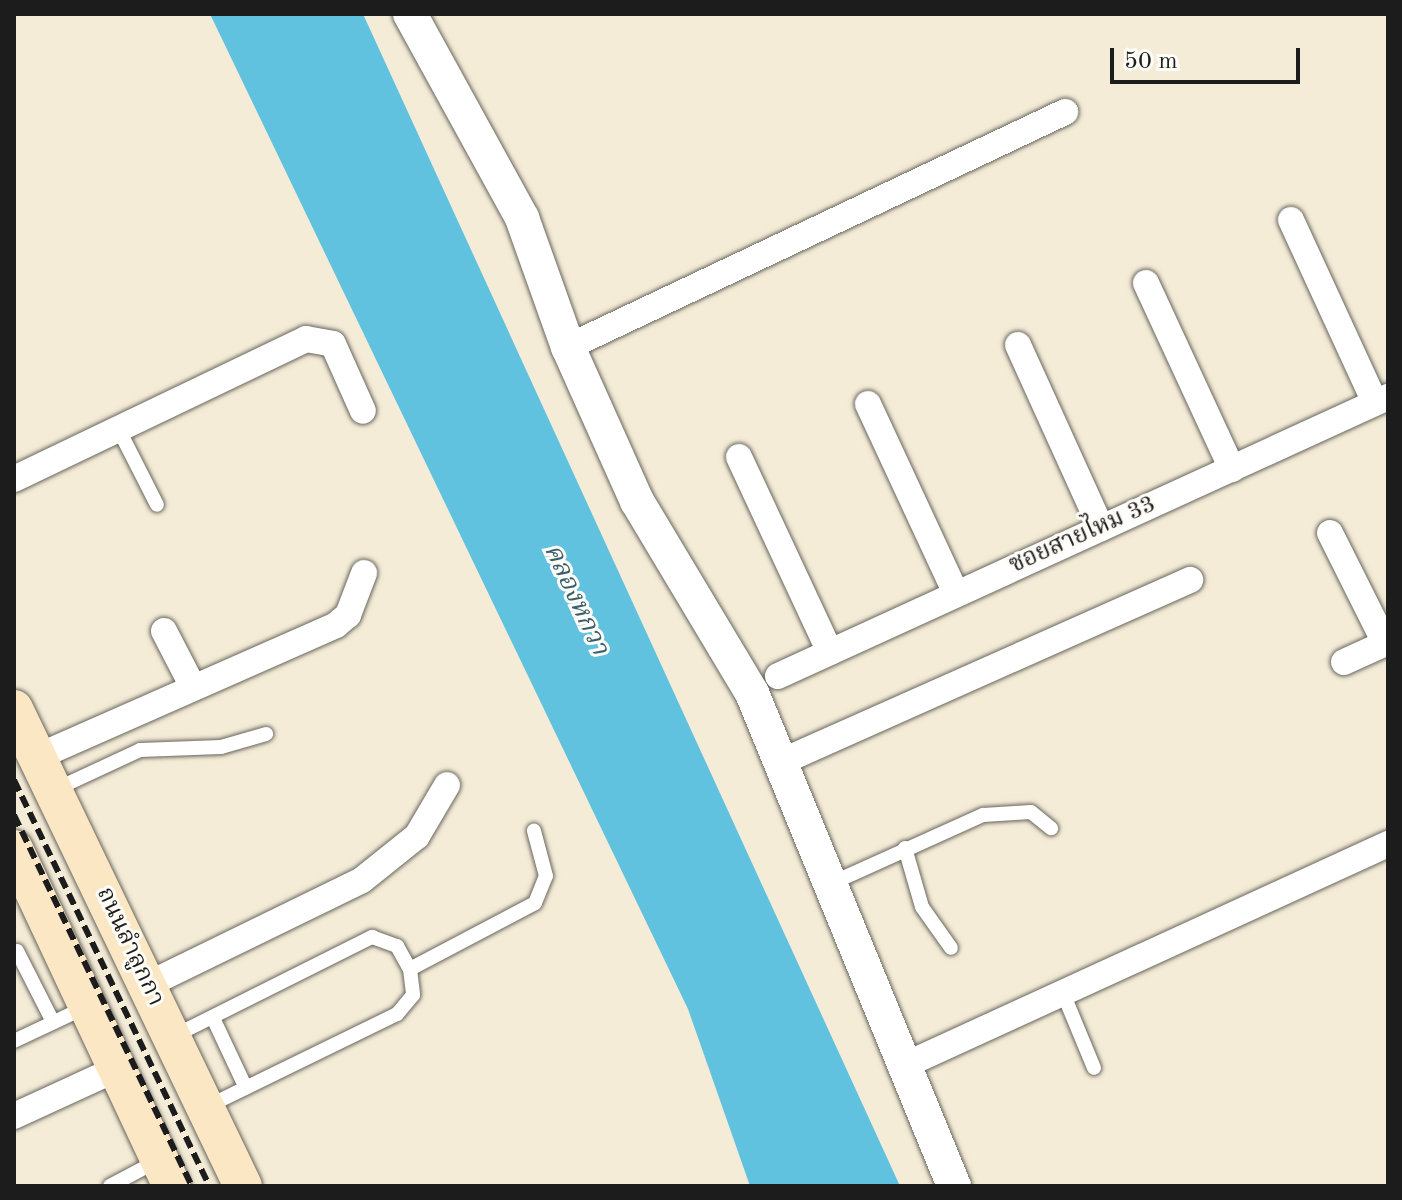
<!DOCTYPE html>
<meta charset="utf-8">
<style>
body{margin:0}
#map{position:relative;width:1402px;height:1200px;overflow:hidden;background:#f4ecd7;font-family:"Old Standard TT","Noto Serif Thai",serif}
div>[style]{position:absolute}
.water>*{inset:0;background:#61c2df}
.roads{filter:drop-shadow(0 0 2px #68655d) drop-shadow(0 0 2px #68655d)}
.service>*{height:14px;margin:-7px;padding:0 7px;transform-origin:7px;border-radius:7px;background:#fff}
.minor>*{height:26px;margin:-13px;padding:0 13px;transform-origin:13px;border-radius:13px;background:#fff}
.tertiary>*{height:34px;margin:-17px;padding:0 17px;transform-origin:17px;border-radius:17px;background:#fff}
.secondary>*{height:38px;margin:-19px;padding:0 19px;transform-origin:19px;border-radius:19px;background:#fbe7c3}
.rail>*{height:6px;margin-top:-3px;transform-origin:0;background:repeating-linear-gradient(90deg,#1c1c1c 0 12px,transparent 0 18px)}
span{translate:-50% -50%;white-space:nowrap;text-align:center;line-height:1.15;-webkit-text-stroke:6px #fdfcf7;paint-order:stroke}
.street-label{font-size:24px;color:#1c1c1c}
.water-label{font-size:26px;color:#385e6a;font-style:italic}
.frame{position:absolute;inset:0;border:16px solid #1c1c1c;pointer-events:none}
.scale{position:absolute;left:1110px;top:48px;width:190px;height:36px;box-sizing:border-box;border:4px solid #1c1c1c;border-top:0;padding-left:10px;font-size:24px;line-height:28px;white-space:nowrap;color:#1c1c1c;-webkit-text-stroke:6px #fdfcf7;paint-order:stroke}
</style>
<div id="map">
<div class="water">
<i style="clip-path:polygon(210px 14px,363px 14px,900px 1186px,750px 1186px,688px 1009px)"></i>
</div>
<div class="roads">
<div class="service">
<i style="left:118px;top:428px;width:86px;rotate:63.1deg"></i>
<i style="left:54px;top:790px;width:95px;rotate:-24.9deg"></i>
<i style="left:140px;top:750px;width:81px;rotate:-2.1deg"></i>
<i style="left:221px;top:747px;width:47px;rotate:-16.1deg"></i>
<i style="left:905px;top:848px;width:61px;rotate:73.9deg"></i>
<i style="left:922px;top:907px;width:50px;rotate:54.7deg"></i>
<i style="left:830px;top:884px;width:168px;rotate:-24.3deg"></i>
<i style="left:983px;top:815px;width:48px;rotate:-3.6deg"></i>
<i style="left:1031px;top:812px;width:26px;rotate:39deg"></i>
<i style="left:17px;top:951px;width:80px;rotate:63.1deg"></i>
<i style="left:410px;top:969px;width:141px;rotate:-27.8deg"></i>
<i style="left:535px;top:903px;width:29px;rotate:-68deg"></i>
<i style="left:546px;top:876px;width:47px;rotate:-104.9deg"></i>
<i style="left:1063px;top:993px;width:81px;rotate:67.5deg"></i>
<i style="left:213px;top:1018px;width:77px;rotate:64.8deg"></i>
<i style="left:172px;top:1037px;width:224px;rotate:-26.6deg"></i>
<i style="left:372px;top:937px;width:27px;rotate:20deg"></i>
<i style="left:397px;top:946px;width:26px;rotate:61deg"></i>
<i style="left:410px;top:969px;width:26px;rotate:83deg"></i>
<i style="left:413px;top:995px;width:25px;rotate:130deg"></i>
<i style="left:397px;top:1014px;width:212px;rotate:154deg"></i>
<i style="left:14px;top:1041px;width:80px;rotate:-25.3deg"></i>
<i style="left:110px;top:1186px;width:55px;rotate:-28deg"></i>
</div>
<div class="minor">
<i style="left:1291px;top:220px;width:201px;rotate:65.3deg"></i>
<i style="left:1146px;top:283px;width:205px;rotate:65.2deg"></i>
<i style="left:1018px;top:345px;width:201px;rotate:65.6deg"></i>
<i style="left:568px;top:347px;width:550px;rotate:-25.31deg"></i>
<i style="left:868px;top:404px;width:209px;rotate:65.1deg"></i>
<i style="left:739px;top:457px;width:215px;rotate:65deg"></i>
<i style="left:14px;top:479px;width:324px;rotate:-25.6deg"></i>
<i style="left:306px;top:339px;width:27px;rotate:10deg"></i>
<i style="left:333px;top:344px;width:73px;rotate:65.9deg"></i>
<i style="left:1330px;top:533px;width:123px;rotate:63.4deg"></i>
<i style="left:164px;top:631px;width:63px;rotate:62.6deg"></i>
<i style="left:1344px;top:662px;width:48px;rotate:-24.4deg"></i>
<i style="left:778px;top:676px;width:671px;rotate:-24.58deg"></i>
<i style="left:37px;top:757px;width:327px;rotate:-23.8deg"></i>
<i style="left:336px;top:625px;width:16px;rotate:-40deg"></i>
<i style="left:348px;top:615px;width:45px;rotate:-69.1deg"></i>
<i style="left:781px;top:762px;width:448px;rotate:-24deg"></i>
<i style="left:147px;top:985px;width:239px;rotate:-26deg"></i>
<i style="left:362px;top:880px;width:70px;rotate:-38.7deg"></i>
<i style="left:417px;top:836px;width:59px;rotate:-59.5deg"></i>
<i style="left:901px;top:1067px;width:536px;rotate:-24.6deg"></i>
<i style="left:14px;top:1116px;width:112px;rotate:-24.7deg"></i>
</div>
<div class="tertiary">
<i style="left:410px;top:14px;width:233px;rotate:61.2deg"></i>
<i style="left:522px;top:218px;width:137px;rotate:70.4deg"></i>
<i style="left:568px;top:347px;width:169px;rotate:65.9deg"></i>
<i style="left:637px;top:501px;width:224px;rotate:59.1deg"></i>
<i style="left:752px;top:693px;width:533px;rotate:67.72deg"></i>
</div>
<div class="secondary">
<i style="left:14px;top:709px;width:529px;rotate:64.36deg"></i>
<i style="left:14px;top:849px;width:372px;rotate:64.9deg"></i>
</div>
</div>
<div class="rail">
<i style="left:14px;top:780px;width:450px;rotate:64.3deg"></i>
<i style="left:14px;top:815px;width:411px;rotate:64.4deg"></i>
</div>
<div class="street-label">
<span style="left:1083px;top:536px;rotate:-24deg">ซอยสายไหม 33</span>
<span style="left:129px;top:947px;rotate:65deg">ถนนลำลูกกา</span>
</div>
<div class="water-label">
<span style="left:575px;top:600px;rotate:65deg">คลองหกวา</span>
</div>
<div class="frame"></div>
<div class="scale">50 m</div>
</div>
